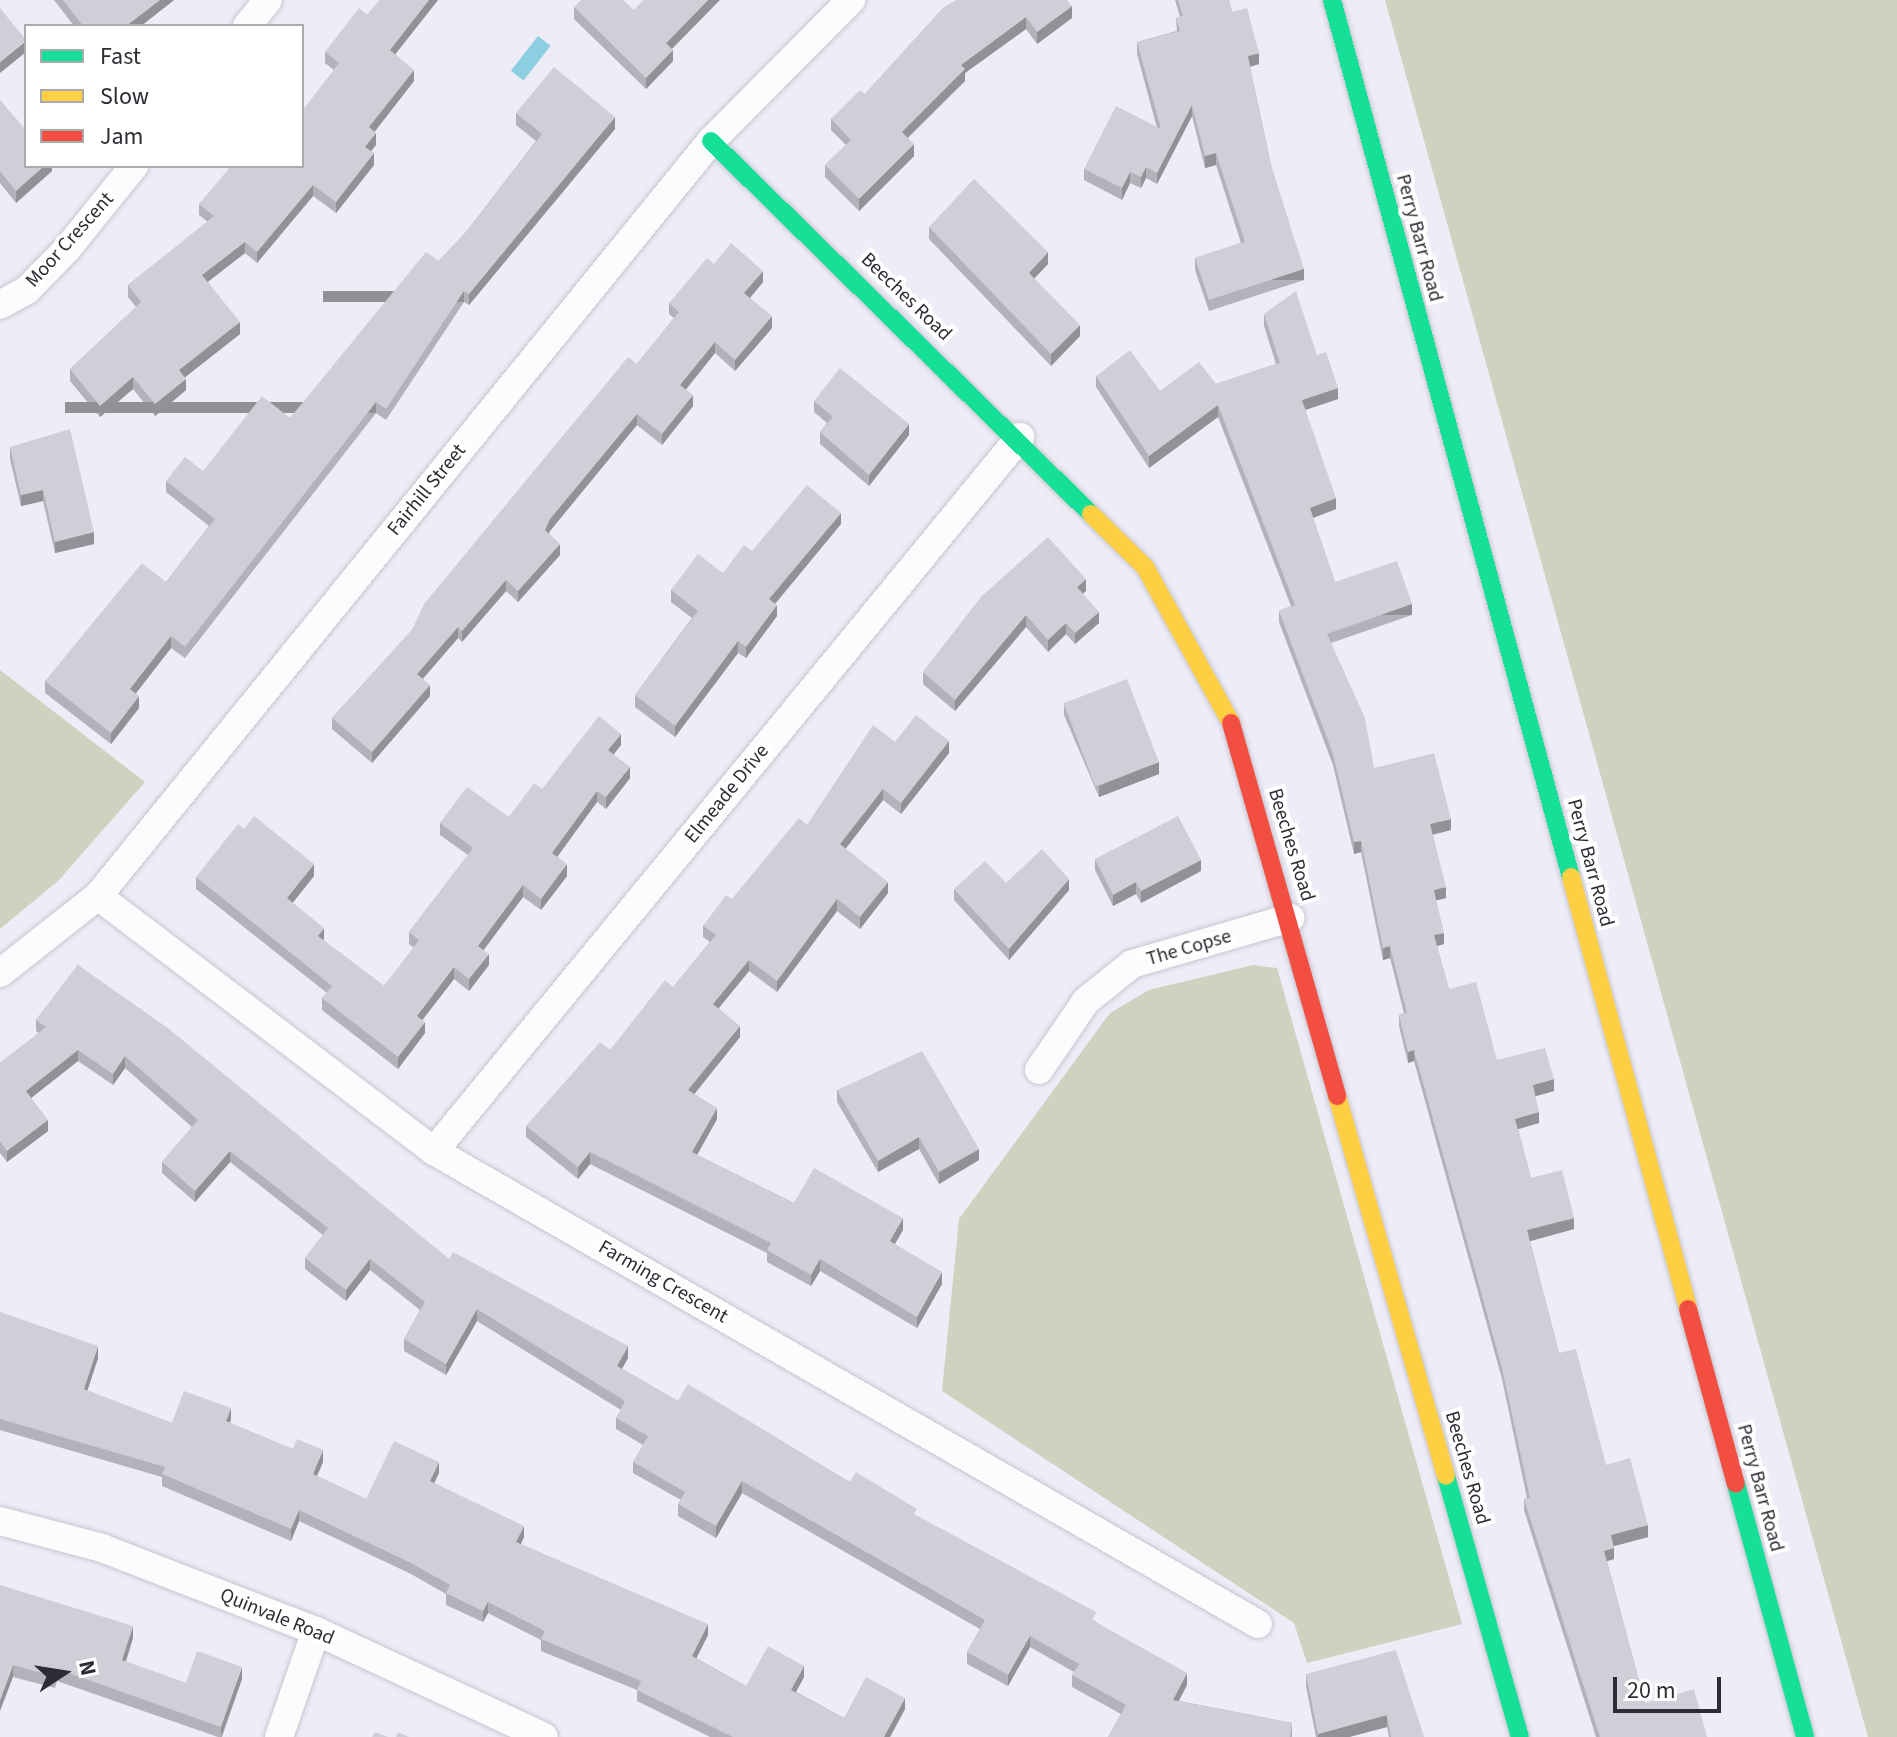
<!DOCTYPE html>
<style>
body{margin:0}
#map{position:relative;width:1897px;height:1737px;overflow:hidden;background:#edecf7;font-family:"Source Sans 3",sans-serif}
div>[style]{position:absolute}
.green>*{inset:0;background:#ced2bf}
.water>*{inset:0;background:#8ccfe0;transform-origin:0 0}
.roads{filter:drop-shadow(0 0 2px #c6c6cf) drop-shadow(0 0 2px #c6c6cf)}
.street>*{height:28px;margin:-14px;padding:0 14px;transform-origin:14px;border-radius:14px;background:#fcfcfe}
.fast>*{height:18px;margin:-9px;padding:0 9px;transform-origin:9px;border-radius:9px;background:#16e098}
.slow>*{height:18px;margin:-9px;padding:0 9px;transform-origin:9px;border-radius:9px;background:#ffcf43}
.jam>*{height:18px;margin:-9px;padding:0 9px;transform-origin:9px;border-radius:9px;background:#f24e42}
.wall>*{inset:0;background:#b2b2ba}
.shaded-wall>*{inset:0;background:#919197;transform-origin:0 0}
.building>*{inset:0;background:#cfcfd8;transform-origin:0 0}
span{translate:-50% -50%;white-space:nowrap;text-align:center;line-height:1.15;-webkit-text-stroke:8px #fff;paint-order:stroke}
.street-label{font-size:20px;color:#2d2c34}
.legend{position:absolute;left:24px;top:24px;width:280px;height:144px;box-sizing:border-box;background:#fff;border:2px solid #ababae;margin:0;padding:10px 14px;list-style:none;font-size:24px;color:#2d2c34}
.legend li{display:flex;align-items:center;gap:16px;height:40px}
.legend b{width:40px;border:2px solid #ababae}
.north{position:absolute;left:24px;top:1633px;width:80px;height:80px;-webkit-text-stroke:6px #fff;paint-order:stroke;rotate:78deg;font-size:22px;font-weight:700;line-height:32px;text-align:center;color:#2d2c34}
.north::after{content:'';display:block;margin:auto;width:28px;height:36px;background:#2d2c34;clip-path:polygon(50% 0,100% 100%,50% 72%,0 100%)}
.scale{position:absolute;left:1613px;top:1677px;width:108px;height:36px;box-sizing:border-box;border:4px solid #2d2c34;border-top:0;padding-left:10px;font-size:24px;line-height:28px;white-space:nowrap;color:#2d2c34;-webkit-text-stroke:6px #fff;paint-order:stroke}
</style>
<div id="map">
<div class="green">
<i style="clip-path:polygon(1385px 0,1897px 0,1897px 1737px,1868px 1737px)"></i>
<i style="clip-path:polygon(0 670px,145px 782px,58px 881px,0 929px)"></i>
<i style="clip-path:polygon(1253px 965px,1277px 968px,1462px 1624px,1307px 1663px,1294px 1623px,942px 1391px,959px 1219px,1110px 1013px,1149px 990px)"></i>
</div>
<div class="water">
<i style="left:538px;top:36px;width:16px;height:44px;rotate:38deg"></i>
</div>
<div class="roads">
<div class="street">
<i style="left:247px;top:26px;width:33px;rotate:-51deg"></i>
<i style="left:0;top:305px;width:31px;rotate:-29deg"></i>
<i style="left:27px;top:290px;width:57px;rotate:-45.7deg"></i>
<i style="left:67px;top:249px;width:107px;rotate:-51.1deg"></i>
<i style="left:98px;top:896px;width:422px;rotate:37.2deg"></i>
<i style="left:434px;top:1151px;width:950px;rotate:29.86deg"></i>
<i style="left:0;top:973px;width:125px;rotate:-38.2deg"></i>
<i style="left:98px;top:896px;width:973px;rotate:-50.93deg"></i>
<i style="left:711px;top:141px;width:199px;rotate:-45.2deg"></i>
<i style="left:1039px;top:1070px;width:83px;rotate:-55.7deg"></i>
<i style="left:1086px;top:1001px;width:59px;rotate:-38.8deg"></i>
<i style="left:1132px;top:964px;width:165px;rotate:-16.2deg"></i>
<i style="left:434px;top:1151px;width:924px;rotate:-50.62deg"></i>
<i style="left:0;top:1521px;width:106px;rotate:14.8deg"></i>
<i style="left:102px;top:1548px;width:230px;rotate:21.2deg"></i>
<i style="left:316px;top:1631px;width:251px;rotate:24.9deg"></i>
<i style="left:279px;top:1737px;width:112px;rotate:-70.8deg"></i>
</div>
<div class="fast">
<i style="left:1332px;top:0;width:909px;rotate:74.76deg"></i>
<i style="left:711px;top:141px;width:532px;rotate:44.47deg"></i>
<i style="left:1446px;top:1476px;width:271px;rotate:74.2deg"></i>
<i style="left:1736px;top:1484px;width:262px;rotate:74.7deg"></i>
</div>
<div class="slow">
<i style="left:1091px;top:514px;width:76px;rotate:44.5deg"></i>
<i style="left:1145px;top:567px;width:178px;rotate:61.1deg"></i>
<i style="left:1571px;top:877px;width:448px;rotate:74.8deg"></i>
<i style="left:1337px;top:1096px;width:395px;rotate:74deg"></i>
</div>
<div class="jam">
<i style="left:1231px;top:723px;width:388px;rotate:74.1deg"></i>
<i style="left:1688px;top:1309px;width:181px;rotate:74.7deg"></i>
</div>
</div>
<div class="wall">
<i style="clip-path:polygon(54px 0,174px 0,141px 26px,74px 26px)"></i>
<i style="clip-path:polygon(380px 0,438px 0,395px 54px,414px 81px,374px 132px,376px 145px,371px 151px,374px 165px,336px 213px,313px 196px,257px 263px,245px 253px,208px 282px,240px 334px,185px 377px,186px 390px,155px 416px,133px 389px,100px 417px,70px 381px,70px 369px,136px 307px,128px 297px,128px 285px,208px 222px,199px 215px,199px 204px,302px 166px,334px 70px,325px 63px,325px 52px,367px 15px)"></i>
<i style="clip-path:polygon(1175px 0,1229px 0,1232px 12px,1259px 64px,1250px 67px,1271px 165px,1304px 280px,1209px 311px,1195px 270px,1195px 258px,1241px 243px,1216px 165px,1205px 168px,1192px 116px,1157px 184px,1146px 178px,1141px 188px,1130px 183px,1122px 200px,1084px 180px,1084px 169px,1157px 128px,1137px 54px,1137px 42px,1177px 31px,1176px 18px,1180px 17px)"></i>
<i style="clip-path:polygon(574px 7px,672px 49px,673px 61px,646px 89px,574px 19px)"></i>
<i style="clip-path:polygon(944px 7px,1072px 18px,1037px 44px,1026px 29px,965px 73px,965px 81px,908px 138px,914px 156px,859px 211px,825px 177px,825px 165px,846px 145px,831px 130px,831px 119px,865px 94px)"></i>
<i style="clip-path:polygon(0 100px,52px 166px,52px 171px,16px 203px,0 183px)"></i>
<i style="clip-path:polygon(516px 113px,615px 129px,469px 305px,464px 302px,386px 420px,376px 413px,185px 658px,171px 648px,136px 693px,139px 708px,111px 744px,45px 693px,45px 681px,166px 582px,209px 526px,166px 492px,166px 481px,203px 471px,290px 418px,466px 232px,536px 141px,516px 125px)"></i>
<i style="clip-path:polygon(929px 227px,1048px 264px,1034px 278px,1080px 336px,1051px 366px,929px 239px)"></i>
<i style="clip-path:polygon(714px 264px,763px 282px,750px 298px,772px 328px,735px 371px,715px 353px,686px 390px,693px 406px,662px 445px,637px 425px,550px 531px,549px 533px,560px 555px,518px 602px,506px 591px,462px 642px,458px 638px,423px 679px,430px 696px,372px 763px,332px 729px,332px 718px,412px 630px,637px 364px,674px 318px,669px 314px,669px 303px)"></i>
<i style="clip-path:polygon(1264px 314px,1317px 355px,1338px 399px,1305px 410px,1336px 509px,1313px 518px,1335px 582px,1412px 615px,1331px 643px,1374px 768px,1451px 830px,1433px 835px,1446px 898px,1436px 900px,1444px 944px,1437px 946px,1449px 989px,1497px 1060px,1554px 1091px,1535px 1096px,1539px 1123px,1518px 1129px,1531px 1178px,1574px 1229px,1530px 1241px,1559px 1353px,1606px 1465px,1648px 1537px,1613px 1546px,1614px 1559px,1607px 1561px,1645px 1703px,1707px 1737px,1596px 1737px,1524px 1510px,1524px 1499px,1527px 1498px,1502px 1379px,1414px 1061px,1408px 1063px,1399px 1026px,1399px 1015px,1404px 1013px,1390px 958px,1383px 960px,1361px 852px,1354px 854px,1333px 765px,1279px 622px,1279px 611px,1291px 606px,1218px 417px,1149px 468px,1096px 387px,1096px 376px,1160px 391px,1216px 384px,1276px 364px,1264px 326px)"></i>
<i style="clip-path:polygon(814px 401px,909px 435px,869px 486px,820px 444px,820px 432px,827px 423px,814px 412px)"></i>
<i style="clip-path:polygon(10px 447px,94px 544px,55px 553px,43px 501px,21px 506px,10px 459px)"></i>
<i style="clip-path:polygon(841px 524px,775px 604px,777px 616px,746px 658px,738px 653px,675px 737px,635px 707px,635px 695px,692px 618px,671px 602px,671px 590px,723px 573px,752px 551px)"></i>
<i style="clip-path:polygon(1086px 591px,1082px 594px,1099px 623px,1075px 644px,1066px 634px,1048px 652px,1026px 627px,955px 711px,923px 684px,923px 672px,983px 595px)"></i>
<i style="clip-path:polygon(1064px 704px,1159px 774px,1099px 797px,1064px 715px)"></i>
<i style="clip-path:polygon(895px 742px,949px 753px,901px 814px,883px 800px,845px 849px,888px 893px,860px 929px,837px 911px,777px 992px,749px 971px,719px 1008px,740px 1037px,694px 1094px,717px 1119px,697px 1155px,794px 1203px,903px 1230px,895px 1244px,942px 1284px,917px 1328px,820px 1271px,811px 1286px,767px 1262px,767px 1253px,590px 1164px,578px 1179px,526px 1137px,526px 1126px,610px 1050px,673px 987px,710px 942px,703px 937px,703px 926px,732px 899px,807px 825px)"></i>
<i style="clip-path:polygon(621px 745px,614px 754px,630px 778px,606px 809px,597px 802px,557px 857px,567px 876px,541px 910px,523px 897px,484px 950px,489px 965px,469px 991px,454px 979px,422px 1020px,425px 1033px,398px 1069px,322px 1010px,322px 998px,327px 993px,196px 889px,196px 877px,314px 876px,292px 903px,324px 939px,323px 940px,384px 986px,414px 948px,409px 944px,409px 932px,468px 855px,440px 835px,440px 823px,509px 817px,542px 789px)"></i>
<i style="clip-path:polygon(1095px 859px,1201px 871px,1141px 903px,1136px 894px,1113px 906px,1095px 870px)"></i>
<i style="clip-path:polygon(1006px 883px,1069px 890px,1009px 960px,954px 900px,954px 889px)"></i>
<i style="clip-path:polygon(78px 965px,449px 1259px,628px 1358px,622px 1369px,678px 1401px,850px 1482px,917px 1516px,1096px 1622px,1187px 1685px,1179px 1701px,1292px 1723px,1292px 1737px,1108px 1737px,1121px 1714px,1072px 1687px,1072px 1675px,1074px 1672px,1030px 1647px,1008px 1686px,967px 1664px,967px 1652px,980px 1629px,742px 1493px,716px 1538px,678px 1516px,678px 1504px,681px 1500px,633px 1473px,633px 1462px,643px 1445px,616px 1429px,616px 1418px,621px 1410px,477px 1321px,446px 1375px,404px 1351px,404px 1339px,420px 1310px,370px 1270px,346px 1301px,305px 1269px,305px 1258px,323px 1235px,230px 1162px,195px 1202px,162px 1173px,162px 1162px,192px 1127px,125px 1068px,113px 1085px,78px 1061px,31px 1098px,48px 1131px,7px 1162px,0 1153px,0 1063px,39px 1033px,36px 1031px,36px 1020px)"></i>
<i style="clip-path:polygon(837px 1090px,979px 1160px,939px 1184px,919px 1149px,878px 1172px,837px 1102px)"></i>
<i style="clip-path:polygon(0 1312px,98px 1358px,87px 1391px,172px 1423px,231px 1419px,230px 1423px,323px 1462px,317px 1476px,366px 1499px,439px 1473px,434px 1483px,524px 1537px,521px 1544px,708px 1635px,696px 1658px,746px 1686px,804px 1677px,796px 1692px,844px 1718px,905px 1709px,890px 1737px,710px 1737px,637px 1701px,637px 1690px,541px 1651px,541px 1640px,488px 1613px,483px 1622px,446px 1605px,446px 1594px,411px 1574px,299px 1521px,291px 1541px,162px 1486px,162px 1477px,0 1430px)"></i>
<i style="clip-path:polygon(0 1585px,133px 1638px,126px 1662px,186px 1683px,242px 1679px,222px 1737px,218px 1737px,57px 1681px,55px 1688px,13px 1677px)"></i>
<i style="clip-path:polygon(1306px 1674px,1424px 1737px,1389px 1737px,1387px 1727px,1349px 1737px,1316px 1737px,1306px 1686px)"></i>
</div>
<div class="shaded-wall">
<i style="clip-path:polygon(160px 0,174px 0,141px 26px,126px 26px)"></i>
<i style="clip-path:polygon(429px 0,438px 0,390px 61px,390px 50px)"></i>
<i style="clip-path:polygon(708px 0,720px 0,666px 55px,666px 43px)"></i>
<i style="clip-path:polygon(1072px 6px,1072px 18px,1037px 44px,1037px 32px)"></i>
<i style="clip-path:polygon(1026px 17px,1026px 29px,965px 73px,965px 81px,902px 143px,902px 132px,961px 65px)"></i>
<i style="clip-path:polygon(26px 41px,26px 52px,0 73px,0 62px)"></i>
<i style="clip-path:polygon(673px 50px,673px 61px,646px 89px,646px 78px)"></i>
<i style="clip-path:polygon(1259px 53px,1259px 64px,1248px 67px,1248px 56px)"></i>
<i style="clip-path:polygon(414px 70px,414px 81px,369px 139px,369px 127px)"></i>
<i style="clip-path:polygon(1192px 105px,1192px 116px,1157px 184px,1157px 173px)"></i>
<i style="clip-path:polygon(615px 117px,615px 129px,469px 305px,469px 294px)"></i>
<i style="clip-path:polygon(376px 133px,376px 145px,365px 159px,365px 147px)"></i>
<i style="clip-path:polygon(914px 144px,914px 156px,859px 211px,859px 199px)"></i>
<i style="clip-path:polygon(374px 153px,374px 165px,336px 213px,336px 202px)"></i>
<i style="clip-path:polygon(1216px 153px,1216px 165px,1205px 168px,1205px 156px)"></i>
<i style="clip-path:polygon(44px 166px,52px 166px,52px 171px,16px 203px,16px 191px)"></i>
<i style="clip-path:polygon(1146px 167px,1146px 178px,1141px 188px,1141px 177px)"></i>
<i style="clip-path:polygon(1130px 172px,1130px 183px,1122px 200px,1122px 188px)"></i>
<i style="clip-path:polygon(313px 185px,313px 196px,257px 263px,257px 252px)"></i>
<i style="clip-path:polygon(245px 242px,245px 253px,202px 286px,202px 275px)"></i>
<i style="clip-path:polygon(1048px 252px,1048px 264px,1029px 284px,1029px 273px)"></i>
<i style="left:1304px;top:269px;width:11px;height:100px;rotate:90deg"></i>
<i style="clip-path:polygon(763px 271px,763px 282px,744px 305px,744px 293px)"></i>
<i style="left:464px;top:291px;width:11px;height:141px;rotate:90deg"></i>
<i style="clip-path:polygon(772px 316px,772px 328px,735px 371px,735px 360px)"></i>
<i style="clip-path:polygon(240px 322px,240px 334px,179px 382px,179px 370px)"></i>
<i style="clip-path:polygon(1080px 325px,1080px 336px,1051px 366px,1051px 354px)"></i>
<i style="clip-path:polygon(715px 342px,715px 353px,680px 396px,680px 385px)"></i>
<i style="clip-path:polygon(133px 377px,133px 389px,100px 417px,100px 406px)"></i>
<i style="clip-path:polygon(186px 379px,186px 390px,155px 416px,155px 404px)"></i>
<i style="clip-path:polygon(1338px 388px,1338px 399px,1302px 411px,1302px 400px)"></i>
<i style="clip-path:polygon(693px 395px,693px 406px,662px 445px,662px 434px)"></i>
<i style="left:376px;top:402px;width:11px;height:311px;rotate:90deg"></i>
<i style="clip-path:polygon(1218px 405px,1218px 417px,1149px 468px,1149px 456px)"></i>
<i style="clip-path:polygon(637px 414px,637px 425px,550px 531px,545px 541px,545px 530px,550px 519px)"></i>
<i style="clip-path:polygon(909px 424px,909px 435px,869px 486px,869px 475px)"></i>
<i style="clip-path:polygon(43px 490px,43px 501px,21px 506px,21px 495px)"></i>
<i style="clip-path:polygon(1336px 498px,1336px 509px,1310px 519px,1310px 508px)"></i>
<i style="clip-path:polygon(841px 513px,841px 524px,769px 611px,769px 599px)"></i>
<i style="clip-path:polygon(94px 532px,94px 544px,55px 553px,55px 542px)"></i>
<i style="clip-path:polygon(560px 544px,560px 555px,518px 602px,518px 591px)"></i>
<i style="clip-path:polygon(1086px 579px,1086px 591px,1077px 599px,1077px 587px)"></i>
<i style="clip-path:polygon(506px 580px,506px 591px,462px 642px,462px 631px)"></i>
<i style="left:1412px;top:604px;width:11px;height:90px;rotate:90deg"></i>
<i style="clip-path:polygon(777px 605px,777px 616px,746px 658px,746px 647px)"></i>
<i style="clip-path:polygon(1099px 612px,1099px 623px,1075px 644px,1075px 633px)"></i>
<i style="clip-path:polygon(1026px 615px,1026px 627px,955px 711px,955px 700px)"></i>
<i style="clip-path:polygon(1066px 623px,1066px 634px,1048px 652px,1048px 640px)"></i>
<i style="clip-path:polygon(458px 627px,458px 638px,417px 685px,417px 674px)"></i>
<i style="clip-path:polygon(171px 636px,171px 648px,130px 701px,130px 689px)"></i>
<i style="clip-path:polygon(738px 641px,738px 653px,675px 737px,675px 726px)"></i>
<i style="clip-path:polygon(430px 685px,430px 696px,372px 763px,372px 752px)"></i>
<i style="clip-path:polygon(139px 696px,139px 708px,111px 744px,111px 733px)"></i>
<i style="clip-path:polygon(621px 734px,621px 745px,608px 761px,608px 750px)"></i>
<i style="clip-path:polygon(949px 741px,949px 753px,901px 814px,901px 803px)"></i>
<i style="clip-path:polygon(1159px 762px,1159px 774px,1099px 797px,1099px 786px)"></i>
<i style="clip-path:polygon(630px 767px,630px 778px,606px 809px,606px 797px)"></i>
<i style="clip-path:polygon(883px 789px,883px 800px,840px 856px,840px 844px)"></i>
<i style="clip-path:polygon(597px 791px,597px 802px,552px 864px,552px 853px)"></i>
<i style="clip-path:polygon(1451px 819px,1451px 830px,1430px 835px,1430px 824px)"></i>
<i style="clip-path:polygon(1361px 841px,1361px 852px,1354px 854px,1354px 842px)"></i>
<i style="clip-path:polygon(1201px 860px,1201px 871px,1141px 903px,1141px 891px)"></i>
<i style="clip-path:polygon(314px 864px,314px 876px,287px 910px,287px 898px)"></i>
<i style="clip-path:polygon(567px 864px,567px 876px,541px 910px,541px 899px)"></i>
<i style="clip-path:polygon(1069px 879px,1069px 890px,1009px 960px,1009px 949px)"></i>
<i style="clip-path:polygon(888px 882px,888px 893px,860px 929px,860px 917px)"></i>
<i style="clip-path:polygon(1136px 882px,1136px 894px,1113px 906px,1113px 895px)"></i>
<i style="clip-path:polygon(523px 885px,523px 897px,478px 957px,478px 946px)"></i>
<i style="clip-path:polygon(1446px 887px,1446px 898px,1434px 901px,1434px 890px)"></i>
<i style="clip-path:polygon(837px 899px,837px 911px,777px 992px,777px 981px)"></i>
<i style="clip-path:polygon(324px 928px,324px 939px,318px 947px,318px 936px)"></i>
<i style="clip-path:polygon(1444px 933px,1444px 944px,1434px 947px,1434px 935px)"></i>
<i style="clip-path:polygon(1390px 946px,1390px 958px,1383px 960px,1383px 948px)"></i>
<i style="clip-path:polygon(489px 954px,489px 965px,469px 991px,469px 979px)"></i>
<i style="clip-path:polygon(749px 960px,749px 971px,713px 1015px,713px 1004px)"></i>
<i style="clip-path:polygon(454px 967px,454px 979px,417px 1027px,417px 1016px)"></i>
<i style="clip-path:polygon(425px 1022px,425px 1033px,398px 1069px,398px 1057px)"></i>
<i style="clip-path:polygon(740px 1026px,740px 1037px,688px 1102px,688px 1090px)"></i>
<i style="clip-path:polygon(78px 1050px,78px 1061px,26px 1102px,26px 1091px)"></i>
<i style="clip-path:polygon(1414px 1050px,1414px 1061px,1408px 1063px,1408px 1052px)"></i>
<i style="clip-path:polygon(125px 1056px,125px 1068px,113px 1085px,113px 1074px)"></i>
<i style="clip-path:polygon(1554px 1079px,1554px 1091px,1533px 1097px,1533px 1085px)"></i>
<i style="clip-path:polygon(717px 1108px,717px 1119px,692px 1164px,692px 1152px)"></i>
<i style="clip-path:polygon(1539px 1112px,1539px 1123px,1515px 1130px,1515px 1119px)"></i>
<i style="clip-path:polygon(48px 1120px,48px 1131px,7px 1162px,7px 1151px)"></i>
<i style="clip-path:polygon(919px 1137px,919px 1149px,878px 1172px,878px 1161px)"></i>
<i style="clip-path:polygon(979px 1149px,979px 1160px,939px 1184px,939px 1172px)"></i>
<i style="clip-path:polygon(230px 1151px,230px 1162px,195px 1202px,195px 1191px)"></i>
<i style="clip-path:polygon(590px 1152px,590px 1164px,578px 1179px,578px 1167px)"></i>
<i style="clip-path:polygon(903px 1218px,903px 1230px,890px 1252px,890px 1241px)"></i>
<i style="clip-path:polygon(1574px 1218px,1574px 1229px,1527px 1242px,1527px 1230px)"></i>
<i style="clip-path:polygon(370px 1259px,370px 1270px,346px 1301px,346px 1290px)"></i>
<i style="clip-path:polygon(820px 1259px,820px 1271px,811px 1286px,811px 1275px)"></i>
<i style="clip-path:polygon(942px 1272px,942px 1284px,917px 1328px,917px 1317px)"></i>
<i style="clip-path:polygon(477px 1309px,477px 1321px,446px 1375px,446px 1364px)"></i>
<i style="clip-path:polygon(98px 1346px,98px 1358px,84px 1401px,84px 1389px)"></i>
<i style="clip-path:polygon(628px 1346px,628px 1358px,617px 1377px,617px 1366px)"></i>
<i style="clip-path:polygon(231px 1408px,231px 1419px,226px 1433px,226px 1421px)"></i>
<i style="clip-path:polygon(323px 1450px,323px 1462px,313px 1485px,313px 1474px)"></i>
<i style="clip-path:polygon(439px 1462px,439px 1473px,430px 1492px,430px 1481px)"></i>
<i style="clip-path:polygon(742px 1481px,742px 1493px,716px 1538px,716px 1526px)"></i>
<i style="clip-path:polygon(299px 1510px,299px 1521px,291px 1541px,291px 1529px)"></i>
<i style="clip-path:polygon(1648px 1525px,1648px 1537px,1611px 1547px,1611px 1535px)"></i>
<i style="clip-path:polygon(524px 1526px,524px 1537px,516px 1554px,516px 1542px)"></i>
<i style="clip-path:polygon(1614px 1548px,1614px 1559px,1604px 1562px,1604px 1551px)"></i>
<i style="clip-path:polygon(488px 1602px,488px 1613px,483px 1622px,483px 1611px)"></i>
<i style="clip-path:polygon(708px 1624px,708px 1635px,692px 1667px,692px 1656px)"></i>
<i style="clip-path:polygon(133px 1626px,133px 1638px,122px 1672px,122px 1660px)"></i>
<i style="clip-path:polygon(1030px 1636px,1030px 1647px,1008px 1686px,1008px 1675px)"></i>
<i style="clip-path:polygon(13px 1665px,13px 1677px,0 1711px,0 1700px)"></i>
<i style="clip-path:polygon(804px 1666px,804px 1677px,791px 1701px,791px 1690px)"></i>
<i style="clip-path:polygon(242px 1667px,242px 1679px,221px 1737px,221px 1727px)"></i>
<i style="clip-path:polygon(1187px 1673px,1187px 1685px,1173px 1711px,1173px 1700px)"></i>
<i style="clip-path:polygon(905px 1698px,905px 1709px,890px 1737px,884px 1737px)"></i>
<i style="clip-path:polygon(1387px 1715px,1387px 1727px,1349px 1737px,1318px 1737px,1318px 1734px)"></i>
</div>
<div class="building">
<i style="clip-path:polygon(63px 0,160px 0,126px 26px,83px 26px)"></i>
<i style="clip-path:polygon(380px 0,429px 0,390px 50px,414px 70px,369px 127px,376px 133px,365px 147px,374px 153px,336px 202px,313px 185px,257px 252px,245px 242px,202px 275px,240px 322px,179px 370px,186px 379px,155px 404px,133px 377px,100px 406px,70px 369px,141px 302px,128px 285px,214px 216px,199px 204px,231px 166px,302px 166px,302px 111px,339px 63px,325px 52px,359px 8px,367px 15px)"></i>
<i style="clip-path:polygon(581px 0,623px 0,634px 10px,643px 0,708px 0,666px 43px,673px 50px,646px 78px,574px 7px)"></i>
<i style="clip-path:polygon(956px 0,1067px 0,1072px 6px,1037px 32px,1026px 17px,961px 65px,965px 69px,902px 132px,914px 144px,859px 199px,825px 165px,851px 140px,831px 119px,860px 90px,865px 94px,944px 7px)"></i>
<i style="clip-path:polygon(1178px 0,1229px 0,1232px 12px,1247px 8px,1259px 53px,1248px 56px,1271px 165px,1304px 269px,1209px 300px,1195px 258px,1245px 242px,1216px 153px,1205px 156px,1192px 105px,1157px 173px,1146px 167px,1141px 177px,1130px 172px,1122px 188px,1084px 169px,1116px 106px,1161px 129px,1137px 42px,1180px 31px,1176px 18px,1183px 16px)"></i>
<i style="clip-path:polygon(0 8px,26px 40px,0 62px)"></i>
<i style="clip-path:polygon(554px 67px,615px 117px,469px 294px,464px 291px,386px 409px,376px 402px,185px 647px,171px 636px,130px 689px,139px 696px,111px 733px,45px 681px,142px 563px,166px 582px,215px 519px,166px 481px,185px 457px,203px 471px,262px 396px,290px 418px,426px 252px,439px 261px,466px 232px,542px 134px,516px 113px)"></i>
<i style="clip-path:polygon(0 100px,26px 130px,26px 166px,44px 166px,16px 191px,0 171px)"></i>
<i style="clip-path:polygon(974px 179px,1048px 252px,1029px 273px,1080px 325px,1051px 354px,929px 227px)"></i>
<i style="clip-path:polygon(731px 243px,763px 271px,744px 293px,772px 316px,735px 360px,715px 342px,680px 385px,693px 395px,662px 434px,637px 414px,550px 519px,545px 530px,560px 544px,518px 591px,506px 580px,462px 631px,458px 627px,417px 674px,430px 685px,372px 752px,332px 718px,412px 630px,424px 604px,628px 357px,637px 364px,679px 312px,669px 303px,707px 258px,714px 264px)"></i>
<i style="clip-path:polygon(1296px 291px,1317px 355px,1326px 352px,1338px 388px,1302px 400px,1336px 498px,1310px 508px,1335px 582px,1397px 561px,1412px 604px,1327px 634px,1365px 718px,1374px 768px,1434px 753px,1451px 819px,1430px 824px,1446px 887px,1434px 890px,1444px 933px,1434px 935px,1449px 989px,1476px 982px,1497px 1060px,1545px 1048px,1554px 1079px,1533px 1085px,1539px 1112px,1515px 1119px,1531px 1178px,1562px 1170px,1574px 1218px,1527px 1230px,1559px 1353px,1576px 1349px,1606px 1465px,1630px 1458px,1648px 1525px,1611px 1535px,1614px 1548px,1604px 1551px,1645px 1703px,1694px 1689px,1707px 1737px,1600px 1737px,1524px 1499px,1530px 1498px,1502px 1368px,1414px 1050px,1408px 1052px,1399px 1015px,1407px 1013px,1390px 946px,1383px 948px,1361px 841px,1354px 842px,1333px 754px,1279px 611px,1295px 605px,1218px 405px,1149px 456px,1096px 376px,1130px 350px,1160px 391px,1199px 362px,1216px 384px,1280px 363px,1264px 314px)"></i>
<i style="clip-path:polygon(840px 368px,909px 424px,869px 475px,820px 432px,833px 417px,814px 401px)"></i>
<i style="clip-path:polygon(70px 429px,94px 532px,55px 542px,43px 490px,21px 495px,10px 447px)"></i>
<i style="clip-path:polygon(807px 485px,841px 513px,769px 599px,777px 605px,746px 647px,738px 641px,675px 726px,635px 695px,698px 611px,671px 590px,698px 554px,723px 573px,744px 545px,752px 551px)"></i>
<i style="clip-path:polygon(1048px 537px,1086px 579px,1077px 587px,1099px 612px,1075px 633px,1066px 623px,1048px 640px,1026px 615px,955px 700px,923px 672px,983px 595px)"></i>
<i style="left:1127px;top:679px;width:89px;height:68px;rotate:69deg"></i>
<i style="clip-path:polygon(916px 715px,949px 741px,901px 803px,883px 789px,840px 844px,888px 882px,860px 917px,837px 899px,777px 981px,749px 960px,713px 1004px,740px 1026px,688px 1090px,717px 1108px,692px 1152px,794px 1203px,814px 1168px,903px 1218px,890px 1241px,942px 1272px,917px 1317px,820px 1259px,811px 1275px,767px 1250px,771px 1243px,590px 1152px,578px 1167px,526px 1126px,600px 1042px,610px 1050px,665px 980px,673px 987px,716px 935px,703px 926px,726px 895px,732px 899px,799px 818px,807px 825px,873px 725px,895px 742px)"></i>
<i style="clip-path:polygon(599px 716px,621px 734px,608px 750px,630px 767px,606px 797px,597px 791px,552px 853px,567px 864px,541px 899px,523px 885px,478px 946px,489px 954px,469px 979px,454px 967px,417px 1016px,425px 1022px,398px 1057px,322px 998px,332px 986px,196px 877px,238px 824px,244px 829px,254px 816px,314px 864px,287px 898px,324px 928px,318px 936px,384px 986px,419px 940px,409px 932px,473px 848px,440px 823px,467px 787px,509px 817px,534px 783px,542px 789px)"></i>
<i style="clip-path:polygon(1178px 816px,1201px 860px,1141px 891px,1136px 882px,1113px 895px,1095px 859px)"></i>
<i style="clip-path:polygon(1042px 849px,1069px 879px,1009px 949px,954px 889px,985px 861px,1006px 883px)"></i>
<i style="clip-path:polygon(78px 965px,169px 1029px,449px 1259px,453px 1252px,628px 1346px,617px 1366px,678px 1401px,688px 1384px,850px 1482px,856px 1472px,917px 1509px,914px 1514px,1096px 1612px,1092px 1620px,1187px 1673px,1173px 1700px,1292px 1723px,1290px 1737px,1108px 1737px,1126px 1705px,1072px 1675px,1079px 1664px,1030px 1636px,1008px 1675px,967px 1652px,985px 1620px,742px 1481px,716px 1526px,678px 1504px,685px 1492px,633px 1462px,648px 1436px,616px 1418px,625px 1401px,477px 1309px,446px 1364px,404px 1339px,425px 1302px,370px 1259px,346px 1290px,305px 1258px,328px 1228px,230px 1151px,195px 1191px,162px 1162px,198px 1120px,125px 1056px,113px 1074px,78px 1050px,26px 1091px,48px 1120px,7px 1151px,0 1141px,0 1063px,46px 1027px,36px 1020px)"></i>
<i style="clip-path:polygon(922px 1051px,979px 1149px,939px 1172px,919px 1137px,878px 1161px,837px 1090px)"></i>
<i style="clip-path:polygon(0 1312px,98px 1346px,84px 1389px,172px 1423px,184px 1391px,231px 1408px,226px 1421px,293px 1449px,297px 1439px,323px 1450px,313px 1474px,366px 1499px,394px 1441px,439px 1462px,430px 1481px,524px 1526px,516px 1542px,708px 1624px,692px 1656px,746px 1686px,768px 1646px,804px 1666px,791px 1690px,844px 1718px,866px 1677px,905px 1698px,884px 1737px,733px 1737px,637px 1690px,641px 1681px,541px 1639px,545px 1631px,488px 1602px,483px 1611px,446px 1593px,450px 1585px,411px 1563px,299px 1510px,291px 1529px,162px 1474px,165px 1467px,0 1419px)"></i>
<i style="clip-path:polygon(0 1585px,133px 1626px,122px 1660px,186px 1683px,197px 1651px,242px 1667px,221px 1727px,57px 1669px,55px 1677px,13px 1665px,0 1700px)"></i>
<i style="clip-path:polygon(1396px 1650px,1424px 1737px,1391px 1737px,1387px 1715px,1318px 1734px,1306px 1674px)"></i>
<i style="clip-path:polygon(375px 1732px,388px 1737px,372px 1737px)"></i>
<i style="clip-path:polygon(398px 1732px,409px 1737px,396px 1737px)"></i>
</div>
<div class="street-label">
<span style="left:1419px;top:238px;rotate:75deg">Perry Barr Road</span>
<span style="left:70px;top:240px;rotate:-48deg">Moor Crescent</span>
<span style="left:906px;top:297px;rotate:44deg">Beeches Road</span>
<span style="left:427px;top:490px;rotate:-51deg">Fairhill Street</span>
<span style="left:727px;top:794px;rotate:-51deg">Elmeade Drive</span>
<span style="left:1291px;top:845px;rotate:73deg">Beeches Road</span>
<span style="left:1590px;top:863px;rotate:75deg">Perry Barr Road</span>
<span style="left:1189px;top:948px;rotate:-16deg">The Copse</span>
<span style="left:663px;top:1282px;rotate:30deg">Farming Crescent</span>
<span style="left:1467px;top:1468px;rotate:74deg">Beeches Road</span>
<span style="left:1760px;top:1488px;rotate:75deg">Perry Barr Road</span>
<span style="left:277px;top:1617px;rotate:22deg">Quinvale Road</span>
</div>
<ul class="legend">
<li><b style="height:10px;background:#16e098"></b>Fast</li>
<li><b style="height:10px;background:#ffcf43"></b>Slow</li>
<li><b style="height:10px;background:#f24e42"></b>Jam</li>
</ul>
<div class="north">N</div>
<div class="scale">20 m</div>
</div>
